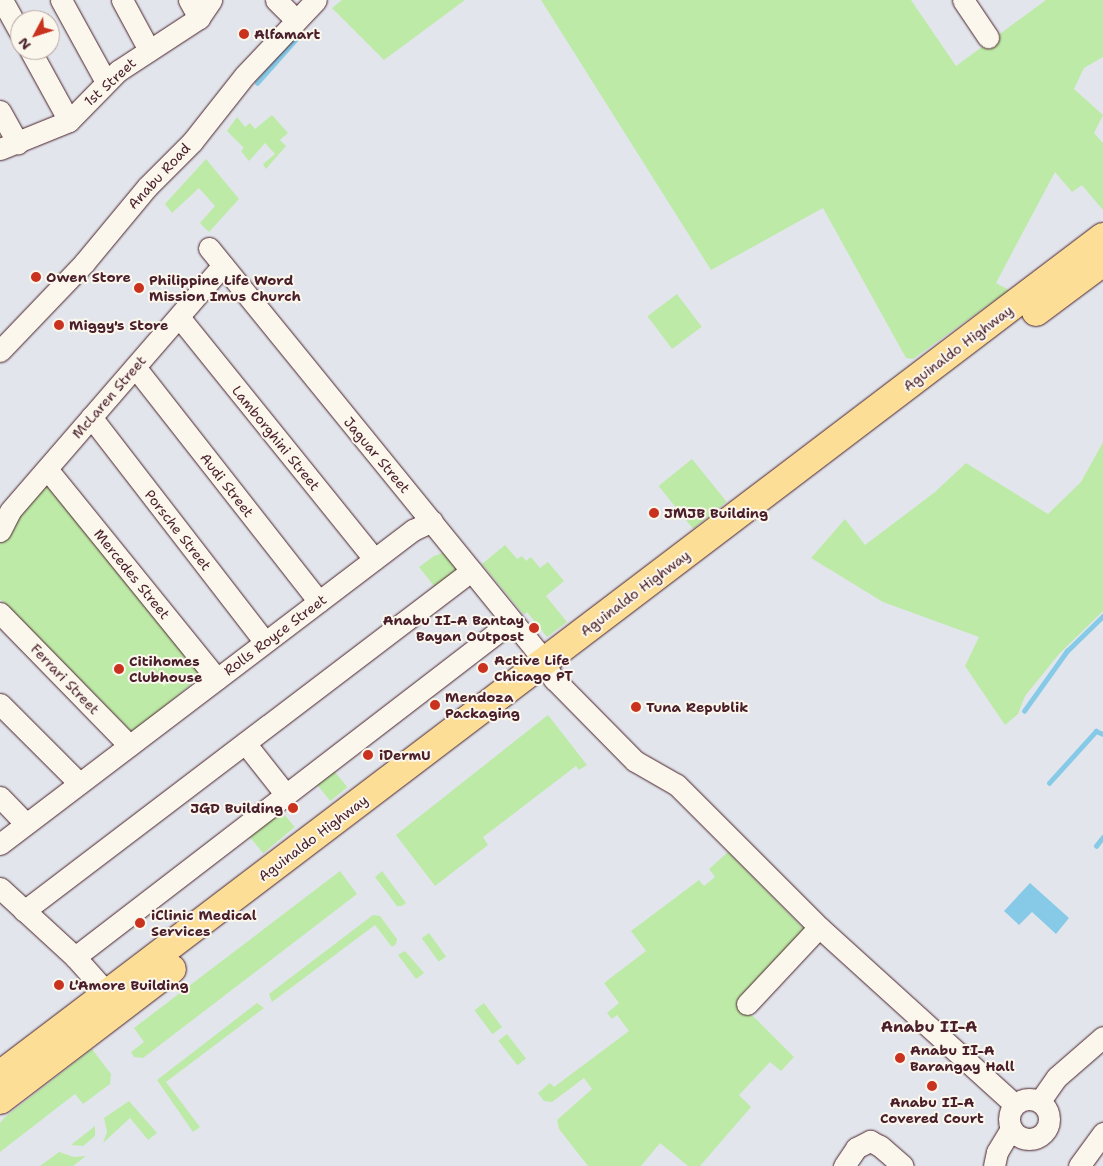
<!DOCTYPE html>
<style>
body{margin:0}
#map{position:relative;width:1103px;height:1166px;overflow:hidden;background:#e2e6ec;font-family:"Shantell Sans",sans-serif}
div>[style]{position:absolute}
.green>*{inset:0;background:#bdeaa7;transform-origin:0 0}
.water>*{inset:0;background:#86cae7}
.stream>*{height:4.5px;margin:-2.25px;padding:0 2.25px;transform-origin:2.25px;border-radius:2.25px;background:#86cae7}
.roads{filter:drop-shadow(0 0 1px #4a1f2b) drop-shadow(0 0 1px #4a1f2b)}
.minor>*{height:21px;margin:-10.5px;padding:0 10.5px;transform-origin:10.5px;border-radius:10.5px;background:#fbf7ec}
.minor>.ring{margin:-10.5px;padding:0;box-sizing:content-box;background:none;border:21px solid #fbf7ec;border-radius:50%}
.highway>*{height:28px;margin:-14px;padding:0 14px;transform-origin:14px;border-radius:14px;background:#fcde96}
.dots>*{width:14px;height:14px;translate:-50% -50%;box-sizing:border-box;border:2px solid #fbf7ec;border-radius:50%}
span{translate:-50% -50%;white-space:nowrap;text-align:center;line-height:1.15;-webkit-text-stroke:4px #fbf7ec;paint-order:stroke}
.poi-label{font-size:14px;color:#4a1f2b;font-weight:700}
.left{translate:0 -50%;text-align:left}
.right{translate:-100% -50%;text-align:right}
.street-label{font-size:14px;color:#4a1f2b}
.quarter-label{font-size:16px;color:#4a1f2b;font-weight:700}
.north{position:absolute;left:10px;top:10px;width:50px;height:50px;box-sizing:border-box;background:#fbf7ec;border:1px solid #b4a19f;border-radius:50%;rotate:230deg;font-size:14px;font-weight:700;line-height:20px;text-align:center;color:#4a1f2b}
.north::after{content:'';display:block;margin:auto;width:18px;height:22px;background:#c8321e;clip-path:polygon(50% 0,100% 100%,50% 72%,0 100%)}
</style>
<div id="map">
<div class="green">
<i style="clip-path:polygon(342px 0,465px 0,384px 60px,332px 8px)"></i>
<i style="clip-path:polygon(541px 0,911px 0,956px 66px,1046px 0,1103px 0,1103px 57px,1084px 68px,1074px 89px,1103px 115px,1094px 133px,1103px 143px,1103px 210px,1082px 185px,1072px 192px,1055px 172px,996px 283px,1009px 290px,913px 359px,906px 358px,823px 208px,711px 270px)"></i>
<i style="clip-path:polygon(272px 115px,288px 133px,280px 140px,286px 146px,266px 169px,263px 164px,275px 154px,265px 143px,249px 161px,241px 151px,244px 148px,227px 131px,237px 117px,245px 127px,250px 123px,255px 129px)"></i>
<i style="clip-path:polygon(206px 159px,239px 199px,209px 232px,200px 223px,215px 206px,199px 188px,172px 213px,165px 204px)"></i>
<i style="left:677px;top:294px;width:41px;height:37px;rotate:53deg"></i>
<i style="clip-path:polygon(1103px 442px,1103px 611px,1059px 654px,1025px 696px,1018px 714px,1005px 725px,965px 666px,979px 637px,883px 602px,811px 558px,845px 519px,865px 545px,935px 492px,966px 463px,1048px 514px,1081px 482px)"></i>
<i style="left:692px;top:459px;width:55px;height:43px;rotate:51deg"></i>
<i style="clip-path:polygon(46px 480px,203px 674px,133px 733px,0 599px,0 544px,15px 516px)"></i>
<i style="clip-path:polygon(505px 545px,517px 559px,522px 556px,526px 561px,531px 557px,540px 568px,548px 562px,564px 581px,546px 596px,567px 622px,547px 637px,527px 612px,524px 615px,482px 564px)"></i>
<i style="clip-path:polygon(445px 552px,459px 569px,438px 591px,419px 567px,434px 556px)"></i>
<i style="clip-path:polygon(548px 715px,587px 765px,579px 770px,576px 766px,483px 837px,488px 845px,435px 886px,396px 835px)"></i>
<i style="left:331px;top:767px;width:26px;height:22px;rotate:51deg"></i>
<i style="left:278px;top:807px;width:26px;height:41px;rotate:50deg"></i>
<i style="clip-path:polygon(728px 852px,807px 932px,740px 1003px,794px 1057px,781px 1071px,770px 1062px,739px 1095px,751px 1107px,700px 1166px,688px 1166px,660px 1143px,641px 1166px,588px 1166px,559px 1129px,557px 1120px,592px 1089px,584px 1078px,552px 1102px,544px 1101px,538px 1093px,550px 1083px,554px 1087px,629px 1031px,617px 1015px,612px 1019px,607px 1013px,619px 1003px,604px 983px,646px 951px,631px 931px,699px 880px,704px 886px,715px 877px,709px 869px)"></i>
<i style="clip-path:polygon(340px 871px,357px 894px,143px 1058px,134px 1057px,131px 1052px,144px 1042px,134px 1028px)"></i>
<i style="clip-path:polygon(382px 871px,406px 903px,402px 906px,397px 906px,375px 877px)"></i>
<i style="clip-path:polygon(373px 915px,380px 916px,397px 939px,396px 944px,392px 947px,375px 925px,272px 1002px,269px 994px)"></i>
<i style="left:429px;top:933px;width:29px;height:9px;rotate:54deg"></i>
<i style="clip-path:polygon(405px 951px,424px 973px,416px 979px,398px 955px)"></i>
<i style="clip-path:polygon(257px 1003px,264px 1008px,166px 1082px,200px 1127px,193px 1132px,157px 1080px)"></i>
<i style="left:484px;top:1003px;width:30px;height:12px;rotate:53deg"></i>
<i style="left:507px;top:1034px;width:31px;height:11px;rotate:52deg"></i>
<i style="clip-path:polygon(92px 1049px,111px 1074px,110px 1084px,83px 1104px,75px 1094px,0 1152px,0 1123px,5px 1117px)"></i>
<i style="clip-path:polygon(129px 1101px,157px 1133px,148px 1140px,130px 1118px,103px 1143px,107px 1132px,104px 1118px)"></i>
<i style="clip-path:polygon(95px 1126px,95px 1136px,83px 1146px,71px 1145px)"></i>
<i style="clip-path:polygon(59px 1152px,74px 1157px,86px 1156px,73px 1166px,40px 1166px)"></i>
</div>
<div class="water">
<i style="clip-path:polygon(1030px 883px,1069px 918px,1056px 934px,1032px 912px,1019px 925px,1004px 911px)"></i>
</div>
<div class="stream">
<i style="left:257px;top:83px;width:59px;rotate:-48.4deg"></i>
<i style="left:1024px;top:711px;width:74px;rotate:-54.4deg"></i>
<i style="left:1067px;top:651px;width:50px;rotate:-44.2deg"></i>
<i style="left:1049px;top:783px;width:70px;rotate:-47.9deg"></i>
<i style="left:1096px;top:731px;width:8px;rotate:23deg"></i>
<i style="left:1096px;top:846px;width:11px;rotate:-52deg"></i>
</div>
<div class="roads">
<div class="minor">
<i style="left:2px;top:0;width:37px;rotate:61deg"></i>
<i style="left:61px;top:0;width:94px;rotate:61.2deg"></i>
<i style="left:122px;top:0;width:57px;rotate:61.6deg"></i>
<i style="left:189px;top:0;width:21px;rotate:61deg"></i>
<i style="left:276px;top:0;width:28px;rotate:45deg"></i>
<i style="left:963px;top:0;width:45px;rotate:56deg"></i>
<i style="left:30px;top:50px;width:81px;rotate:61.2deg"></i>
<i style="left:0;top:111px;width:37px;rotate:61deg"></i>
<i style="left:0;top:149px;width:74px;rotate:-22.1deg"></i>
<i style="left:69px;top:121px;width:70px;rotate:-45.6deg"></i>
<i style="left:118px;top:71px;width:97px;rotate:-33.2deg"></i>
<i style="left:199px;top:18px;width:22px;rotate:-56deg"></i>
<i style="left:209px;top:248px;width:517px;rotate:50.89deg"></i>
<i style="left:535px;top:649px;width:36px;rotate:58deg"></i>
<i style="left:554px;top:679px;width:115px;rotate:45.4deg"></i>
<i style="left:635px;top:761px;width:48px;rotate:29.7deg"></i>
<i style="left:677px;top:785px;width:201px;rotate:45deg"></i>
<i style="left:819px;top:927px;width:263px;rotate:42.2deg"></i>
<i style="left:179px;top:317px;width:311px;rotate:51.1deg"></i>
<i style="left:0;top:351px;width:122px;rotate:-46.3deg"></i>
<i style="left:84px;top:263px;width:99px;rotate:-50.3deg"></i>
<i style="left:147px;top:187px;width:64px;rotate:-45deg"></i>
<i style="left:192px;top:142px;width:85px;rotate:-51.7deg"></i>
<i style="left:245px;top:75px;width:103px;rotate:-46.6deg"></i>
<i style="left:135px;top:367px;width:298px;rotate:51.9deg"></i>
<i style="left:91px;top:417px;width:284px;rotate:52.3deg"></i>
<i style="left:47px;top:469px;width:270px;rotate:51deg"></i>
<i style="left:0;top:531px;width:22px;rotate:-63deg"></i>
<i style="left:10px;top:511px;width:325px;rotate:-49.1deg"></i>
<i style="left:0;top:613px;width:185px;rotate:45.7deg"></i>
<i style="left:0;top:704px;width:112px;rotate:45deg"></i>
<i style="left:245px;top:743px;width:66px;rotate:51.7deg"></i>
<i style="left:0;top:797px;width:37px;rotate:46deg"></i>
<i style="left:0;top:844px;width:519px;rotate:-37.25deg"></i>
<i style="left:413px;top:530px;width:21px;rotate:-25deg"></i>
<i style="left:0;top:888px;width:102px;rotate:42.6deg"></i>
<i style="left:75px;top:957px;width:50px;rotate:48.3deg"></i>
<i style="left:24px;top:911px;width:562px;rotate:-37.26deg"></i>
<i style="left:75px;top:957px;width:551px;rotate:-37.56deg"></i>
<i style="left:747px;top:1004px;width:105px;rotate:-46.9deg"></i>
<i class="ring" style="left:1009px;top:1099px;width:19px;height:19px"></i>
<i style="left:1040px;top:1101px;width:29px;rotate:-55deg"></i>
<i style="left:1057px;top:1077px;width:61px;rotate:-41deg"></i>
<i style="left:844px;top:1166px;width:22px;rotate:-56deg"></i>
<i style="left:856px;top:1148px;width:16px;rotate:-27deg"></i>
<i style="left:870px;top:1141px;width:11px;rotate:27deg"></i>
<i style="left:880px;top:1146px;width:30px;rotate:41deg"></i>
<i style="left:994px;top:1166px;width:14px;rotate:-78deg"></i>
<i style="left:997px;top:1152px;width:27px;rotate:-59deg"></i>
<i style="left:1079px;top:1166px;width:41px;rotate:-54deg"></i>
</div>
<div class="highway">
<i style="left:1036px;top:312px;width:84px;rotate:-36.7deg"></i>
<i style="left:0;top:1075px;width:1385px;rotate:-37.23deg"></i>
<i style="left:0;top:1100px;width:216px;rotate:-37.3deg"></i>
</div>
</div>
<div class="dots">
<i style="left:244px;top:34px;background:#c8321e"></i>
<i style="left:36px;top:277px;background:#c8321e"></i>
<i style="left:139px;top:288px;background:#c8321e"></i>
<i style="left:59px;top:325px;background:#c8321e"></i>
<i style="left:654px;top:513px;background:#c8321e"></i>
<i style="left:534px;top:628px;background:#c8321e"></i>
<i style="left:483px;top:668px;background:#c8321e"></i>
<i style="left:119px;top:669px;background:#c8321e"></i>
<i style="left:435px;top:705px;background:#c8321e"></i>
<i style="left:636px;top:707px;background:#c8321e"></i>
<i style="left:368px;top:755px;background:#c8321e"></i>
<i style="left:293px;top:808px;background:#c8321e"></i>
<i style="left:140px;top:923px;background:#c8321e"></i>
<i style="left:59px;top:985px;background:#c8321e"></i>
<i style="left:900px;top:1058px;background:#c8321e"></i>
<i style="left:932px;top:1086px;background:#c8321e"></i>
</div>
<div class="poi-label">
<span class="left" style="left:254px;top:34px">Alfamart</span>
<span class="left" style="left:46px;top:277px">Owen Store</span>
<span class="left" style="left:149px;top:288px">Philippine Life Word<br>Mission Imus Church</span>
<span class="left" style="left:69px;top:325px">Miggy's Store</span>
<span class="left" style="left:664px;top:513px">JMJB Building</span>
<span class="right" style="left:524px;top:628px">Anabu II-A Bantay<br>Bayan Outpost</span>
<span class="left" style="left:494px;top:668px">Active Life<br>Chicago PT</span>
<span class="left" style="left:129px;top:669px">Citihomes<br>Clubhouse</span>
<span class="left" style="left:445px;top:705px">Mendoza<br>Packaging</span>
<span class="left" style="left:646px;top:707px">Tuna Republik</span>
<span class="left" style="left:379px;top:755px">iDermU</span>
<span class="right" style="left:283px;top:808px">JGD Building</span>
<span class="left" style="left:151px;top:923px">iClinic Medical<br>Services</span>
<span class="left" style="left:69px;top:985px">L'Amore Building</span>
<span class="left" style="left:910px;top:1058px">Anabu II-A<br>Barangay Hall</span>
<span style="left:932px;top:1110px">Anabu II-A<br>Covered Court</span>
</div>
<div class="street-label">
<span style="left:110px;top:82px;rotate:-42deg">1st Street</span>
<span style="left:159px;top:176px;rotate:-47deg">Anabu Road</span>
<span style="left:958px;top:348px;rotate:-37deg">Aguinaldo Highway</span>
<span style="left:109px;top:397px;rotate:-49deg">McLaren Street</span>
<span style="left:276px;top:438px;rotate:51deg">Lamborghini Street</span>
<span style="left:377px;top:455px;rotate:50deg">Jaguar Street</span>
<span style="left:227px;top:485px;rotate:52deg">Audi Street</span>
<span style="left:178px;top:530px;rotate:52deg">Porsche Street</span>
<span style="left:132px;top:574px;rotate:51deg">Mercedes Street</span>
<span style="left:635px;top:593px;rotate:-37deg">Aguinaldo Highway</span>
<span style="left:275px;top:635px;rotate:-37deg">Rolls Royce Street</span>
<span style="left:65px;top:679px;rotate:46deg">Ferrari Street</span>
<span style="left:313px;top:838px;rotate:-37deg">Aguinaldo Highway</span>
</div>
<div class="quarter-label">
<span style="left:929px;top:1027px">Anabu II-A</span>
</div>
<div class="north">N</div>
</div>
